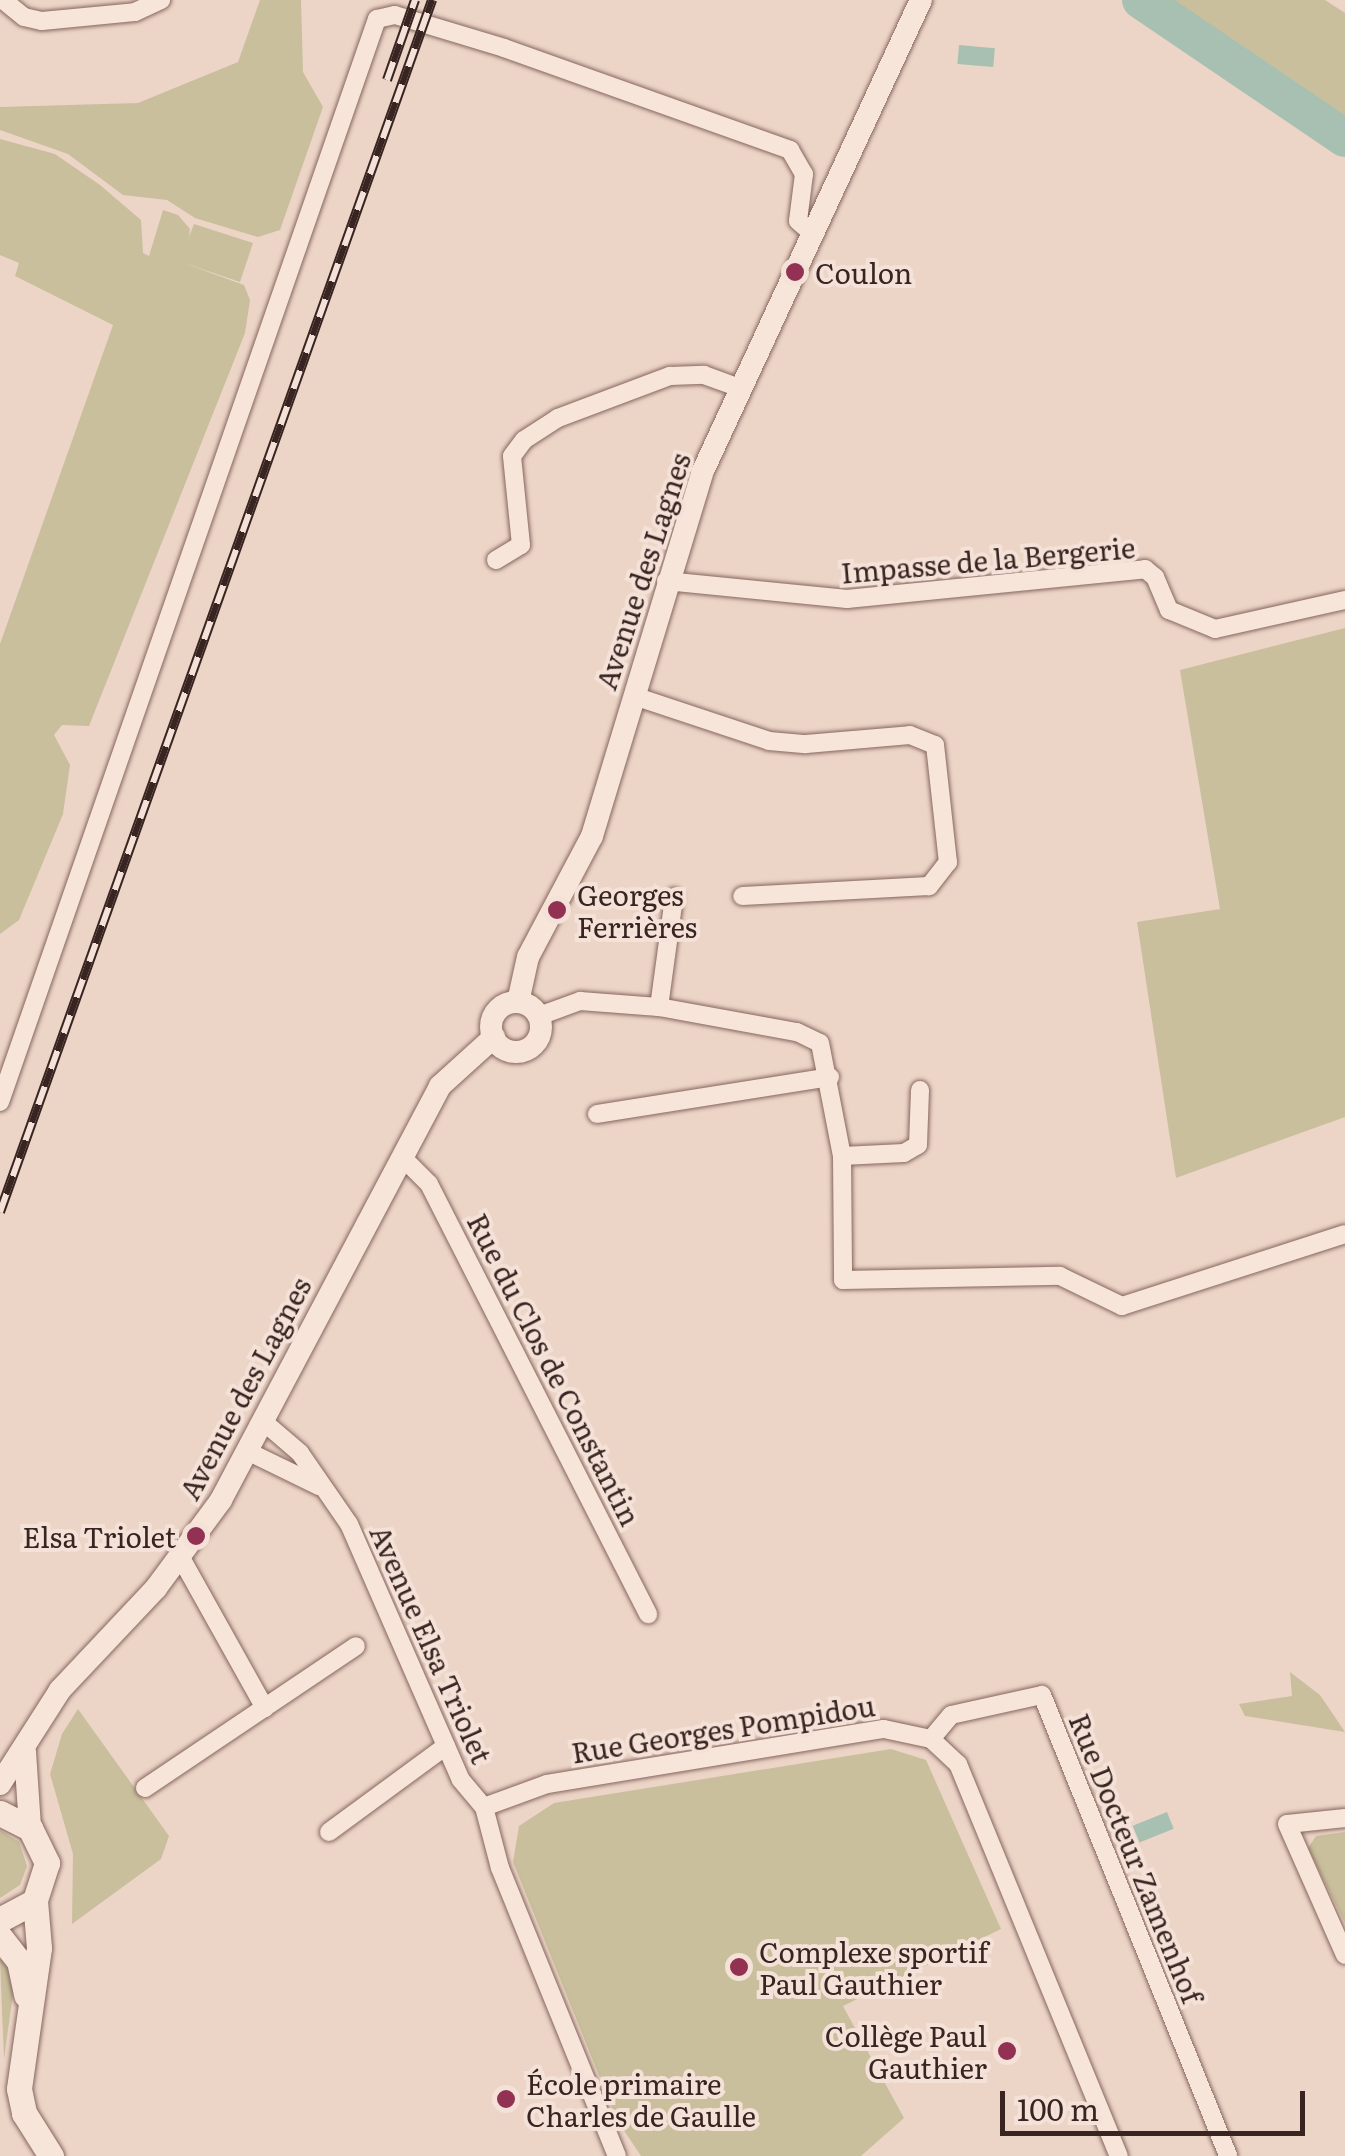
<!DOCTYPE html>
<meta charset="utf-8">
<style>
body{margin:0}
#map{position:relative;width:1345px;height:2156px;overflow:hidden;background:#ecd5c7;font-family:Literata,serif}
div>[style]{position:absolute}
.green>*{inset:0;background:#c9bf9c}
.water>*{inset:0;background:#a8c0b1;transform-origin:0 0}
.river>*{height:38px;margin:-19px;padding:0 19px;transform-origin:19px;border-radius:19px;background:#a8c0b1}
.roads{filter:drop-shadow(0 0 2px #86665e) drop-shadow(0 0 2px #86665e)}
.minor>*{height:18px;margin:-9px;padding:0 9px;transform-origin:9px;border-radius:9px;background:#f7e5da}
.tertiary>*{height:22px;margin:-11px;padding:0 11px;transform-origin:11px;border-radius:11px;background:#f7e5da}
.tertiary>.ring{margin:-11px;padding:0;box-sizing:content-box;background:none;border:22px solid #f7e5da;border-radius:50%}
.secondary>*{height:25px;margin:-12.5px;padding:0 12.5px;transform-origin:12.5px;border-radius:12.5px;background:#f7e5da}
.rail>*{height:10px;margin-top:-5px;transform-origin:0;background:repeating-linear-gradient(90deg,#f4e1d7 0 19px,#382420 0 38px);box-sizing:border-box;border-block:2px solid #382420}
.dots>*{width:28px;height:28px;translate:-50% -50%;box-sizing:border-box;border:5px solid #f4e1d7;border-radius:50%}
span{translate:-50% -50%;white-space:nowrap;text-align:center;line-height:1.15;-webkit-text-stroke:8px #f4e1d7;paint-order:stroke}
.poi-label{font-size:28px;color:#382420}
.left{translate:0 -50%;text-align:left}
.right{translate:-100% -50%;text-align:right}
.street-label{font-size:28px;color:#382420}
.scale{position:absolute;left:1000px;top:2091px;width:305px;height:45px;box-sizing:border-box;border:5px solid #382420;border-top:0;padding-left:12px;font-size:30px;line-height:35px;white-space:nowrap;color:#382420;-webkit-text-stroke:8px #f4e1d7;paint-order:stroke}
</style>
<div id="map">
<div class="green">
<i style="clip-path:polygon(260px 0,301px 0,303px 72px,323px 107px,280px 230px,258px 237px,195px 218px,167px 200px,123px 195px,68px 154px,0 130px,0 107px,138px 103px,238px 62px)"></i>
<i style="clip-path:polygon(1173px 0,1325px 0,1345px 13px,1345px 119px)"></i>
<i style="clip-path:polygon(0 139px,55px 154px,100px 185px,141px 220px,143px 253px,149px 256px,163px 210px,178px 215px,190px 229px,189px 237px,194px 224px,253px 243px,240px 282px,181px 262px,244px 285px,250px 300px,245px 333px,89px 726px,62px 725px,54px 735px,70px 765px,63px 814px,19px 920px,0 934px,0 644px,113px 325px,15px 276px,19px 263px,0 255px)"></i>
<i style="clip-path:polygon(1345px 628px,1345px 1117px,1176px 1178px,1137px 922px,1220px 909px,1180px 670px)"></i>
<i style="clip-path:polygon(1290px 1672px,1320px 1695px,1345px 1732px,1245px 1716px,1239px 1704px,1292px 1696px)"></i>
<i style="clip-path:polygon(78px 1709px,169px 1836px,161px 1859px,72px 1924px,73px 1854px,50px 1774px,62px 1734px)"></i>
<i style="clip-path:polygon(891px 1749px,926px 1760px,1001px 1929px,843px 2006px,904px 2118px,861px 2156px,641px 2156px,617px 2120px,513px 1862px,519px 1826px,554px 1803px)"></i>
<i style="clip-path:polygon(0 1830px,19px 1842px,27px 1866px,20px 1885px,0 1898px)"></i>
<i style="clip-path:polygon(1345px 1832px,1345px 1923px,1308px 1848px,1316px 1836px)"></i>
<i style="clip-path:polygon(0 1960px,7px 1960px,14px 1986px,4px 2059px)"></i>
</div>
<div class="water">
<i style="left:959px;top:45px;width:36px;height:19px;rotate:5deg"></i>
<i style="left:1167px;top:1812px;width:18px;height:37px;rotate:68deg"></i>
</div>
<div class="river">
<i style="left:1141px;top:0;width:246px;rotate:34.1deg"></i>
</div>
<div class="roads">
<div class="minor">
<i style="left:3px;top:0;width:27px;rotate:39deg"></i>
<i style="left:24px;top:17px;width:18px;rotate:13deg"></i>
<i style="left:42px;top:21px;width:93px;rotate:-5.5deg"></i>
<i style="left:135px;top:12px;width:29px;rotate:-25deg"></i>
<i style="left:496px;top:560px;width:29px;rotate:-31deg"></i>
<i style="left:521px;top:545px;width:89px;rotate:-95.8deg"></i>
<i style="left:512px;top:456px;width:20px;rotate:-53deg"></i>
<i style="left:524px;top:440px;width:40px;rotate:-32.9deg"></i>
<i style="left:558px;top:418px;width:120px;rotate:-20.6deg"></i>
<i style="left:670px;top:376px;width:34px;rotate:-2deg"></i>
<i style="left:704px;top:375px;width:37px;rotate:20deg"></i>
<i style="left:666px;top:581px;width:182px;rotate:5.7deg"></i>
<i style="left:847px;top:599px;width:300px;rotate:-5.7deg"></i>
<i style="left:1145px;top:569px;width:13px;rotate:39deg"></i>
<i style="left:1155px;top:577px;width:36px;rotate:67deg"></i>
<i style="left:1169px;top:610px;width:50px;rotate:22.4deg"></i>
<i style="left:1215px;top:629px;width:133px;rotate:-12.6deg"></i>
<i style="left:634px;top:696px;width:142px;rotate:18.4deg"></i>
<i style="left:769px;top:741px;width:37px;rotate:5deg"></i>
<i style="left:806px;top:744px;width:104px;rotate:-4.9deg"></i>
<i style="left:910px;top:735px;width:27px;rotate:22deg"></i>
<i style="left:935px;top:745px;width:118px;rotate:83.7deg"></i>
<i style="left:948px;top:862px;width:31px;rotate:128deg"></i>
<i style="left:929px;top:886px;width:187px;rotate:176.9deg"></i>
<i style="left:659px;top:1007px;width:111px;rotate:-82.2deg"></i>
<i style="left:539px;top:1016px;width:44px;rotate:-20.1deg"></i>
<i style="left:580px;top:1001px;width:79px;rotate:4.3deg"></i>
<i style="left:659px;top:1007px;width:140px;rotate:10.3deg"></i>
<i style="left:797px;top:1032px;width:25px;rotate:26deg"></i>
<i style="left:820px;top:1043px;width:115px;rotate:79deg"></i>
<i style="left:842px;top:1156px;width:124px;rotate:89.5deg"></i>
<i style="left:843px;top:1280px;width:217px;rotate:-1.1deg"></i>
<i style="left:1060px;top:1276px;width:69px;rotate:25.8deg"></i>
<i style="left:1122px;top:1306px;width:234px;rotate:-17.9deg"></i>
<i style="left:0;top:1102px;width:1147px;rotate:-70.81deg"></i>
<i style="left:377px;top:19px;width:18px;rotate:-13deg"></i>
<i style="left:395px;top:15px;width:114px;rotate:16.8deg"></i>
<i style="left:504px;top:48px;width:304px;rotate:19.6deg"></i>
<i style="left:790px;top:150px;width:28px;rotate:60deg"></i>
<i style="left:804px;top:174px;width:47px;rotate:97.3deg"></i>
<i style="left:798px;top:221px;width:21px;rotate:41deg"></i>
<i style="left:597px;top:1114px;width:236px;rotate:-9deg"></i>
<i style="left:842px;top:1156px;width:62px;rotate:-2.8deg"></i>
<i style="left:904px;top:1153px;width:16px;rotate:-30deg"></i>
<i style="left:918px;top:1145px;width:55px;rotate:-87.9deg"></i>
<i style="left:402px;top:1157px;width:38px;rotate:45deg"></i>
<i style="left:429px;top:1184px;width:483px;rotate:63deg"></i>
<i style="left:265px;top:1423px;width:46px;rotate:40.6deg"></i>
<i style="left:300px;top:1453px;width:86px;rotate:55.4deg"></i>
<i style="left:349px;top:1524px;width:279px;rotate:66.4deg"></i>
<i style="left:461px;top:1780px;width:35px;rotate:50deg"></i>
<i style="left:484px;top:1807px;width:63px;rotate:75.3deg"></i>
<i style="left:500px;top:1868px;width:311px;rotate:67.9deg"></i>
<i style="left:249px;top:1452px;width:78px;rotate:25.9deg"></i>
<i style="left:181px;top:1558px;width:172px;rotate:60.8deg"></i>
<i style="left:931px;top:1739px;width:31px;rotate:-50deg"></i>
<i style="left:951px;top:1715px;width:93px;rotate:-12.4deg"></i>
<i style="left:1042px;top:1695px;width:497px;rotate:68deg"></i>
<i style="left:145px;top:1788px;width:254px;rotate:-33.9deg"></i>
<i style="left:484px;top:1807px;width:67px;rotate:-20.1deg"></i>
<i style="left:547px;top:1784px;width:341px;rotate:-9.3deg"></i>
<i style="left:884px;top:1729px;width:48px;rotate:12deg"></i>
<i style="left:931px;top:1739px;width:37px;rotate:43deg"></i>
<i style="left:958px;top:1764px;width:424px;rotate:67.7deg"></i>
<i style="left:1345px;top:1818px;width:58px;rotate:174.1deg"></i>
<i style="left:1287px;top:1824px;width:143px;rotate:66.1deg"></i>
<i style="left:329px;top:1832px;width:145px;rotate:-36.3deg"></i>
</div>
<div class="tertiary">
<i style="left:518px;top:1002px;width:46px;rotate:-77.5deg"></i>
<i style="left:528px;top:957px;width:137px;rotate:-62.1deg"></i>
<i style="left:592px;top:836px;width:379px;rotate:-73.1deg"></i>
<i style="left:702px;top:473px;width:521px;rotate:-65.16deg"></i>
<i class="ring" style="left:491px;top:1002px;width:28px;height:28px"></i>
<i style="left:25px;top:1752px;width:76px;rotate:86.2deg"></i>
<i style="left:0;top:1784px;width:112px;rotate:-57.4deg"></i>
<i style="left:60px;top:1690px;width:140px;rotate:-46.7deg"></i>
<i style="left:156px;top:1588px;width:109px;rotate:-53.5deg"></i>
<i style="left:221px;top:1500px;width:468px;rotate:-62.1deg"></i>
<i style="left:440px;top:1086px;width:73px;rotate:-42.2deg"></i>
</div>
<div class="secondary">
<i style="left:0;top:1813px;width:34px;rotate:27deg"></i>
<i style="left:30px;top:1828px;width:39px;rotate:64deg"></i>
<i style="left:47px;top:1863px;width:40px;rotate:108deg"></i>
<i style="left:35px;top:1901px;width:40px;rotate:152deg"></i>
<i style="left:35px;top:1901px;width:47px;rotate:85.1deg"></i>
<i style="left:39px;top:1948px;width:142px;rotate:98.1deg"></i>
<i style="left:19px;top:2089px;width:25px;rotate:78deg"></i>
<i style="left:24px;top:2113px;width:51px;rotate:57.9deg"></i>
<i style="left:0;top:1937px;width:31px;rotate:52deg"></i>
<i style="left:19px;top:1961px;width:35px;rotate:78deg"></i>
</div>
</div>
<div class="rail">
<i style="left:387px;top:80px;width:85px;rotate:-70.7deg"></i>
<i style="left:0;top:1212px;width:1287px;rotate:-70.38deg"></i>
</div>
<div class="dots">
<i style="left:795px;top:272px;background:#923152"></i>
<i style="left:557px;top:910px;background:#923152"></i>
<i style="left:196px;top:1536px;background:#923152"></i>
<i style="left:739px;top:1967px;background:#923152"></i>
<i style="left:1007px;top:2051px;background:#923152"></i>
<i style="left:506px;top:2099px;background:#923152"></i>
</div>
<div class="poi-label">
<span class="left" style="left:815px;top:272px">Coulon</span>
<span class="left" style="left:577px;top:910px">Georges<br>Ferrières</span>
<span class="right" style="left:176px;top:1536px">Elsa Triolet</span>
<span class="left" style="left:759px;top:1967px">Complexe sportif<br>Paul Gauthier</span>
<span class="right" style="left:987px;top:2051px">Collège Paul<br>Gauthier</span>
<span class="left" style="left:526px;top:2099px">École primaire<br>Charles de Gaulle</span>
</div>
<div class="street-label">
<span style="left:988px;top:559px;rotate:-5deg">Impasse de la Bergerie</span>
<span style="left:642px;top:571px;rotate:-72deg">Avenue des Lagnes</span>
<span style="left:555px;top:1369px;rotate:63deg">Rue du Clos de Constantin</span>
<span style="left:244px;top:1388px;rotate:-62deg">Avenue des Lagnes</span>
<span style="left:432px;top:1644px;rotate:66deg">Avenue Elsa Triolet</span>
<span style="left:723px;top:1728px;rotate:-9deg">Rue Georges Pompidou</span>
<span style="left:1137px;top:1858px;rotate:68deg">Rue Docteur Zamenhof</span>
</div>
<div class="scale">100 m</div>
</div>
